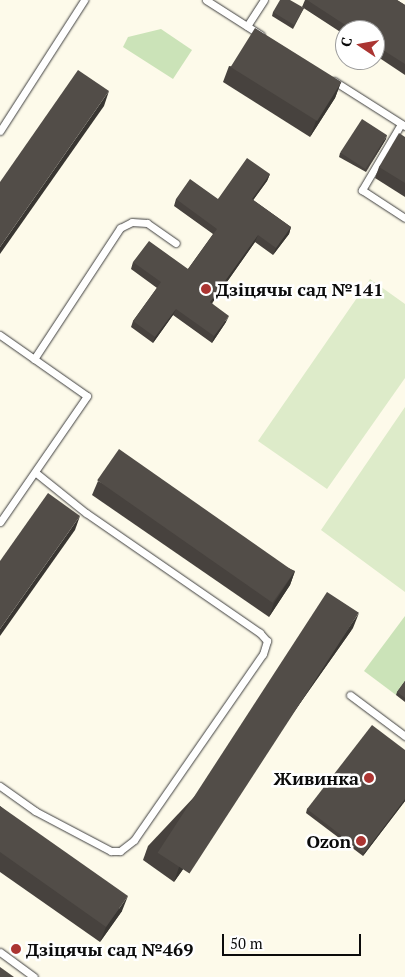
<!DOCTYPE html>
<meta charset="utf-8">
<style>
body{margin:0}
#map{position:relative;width:405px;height:977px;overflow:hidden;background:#fdfaea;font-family:"PT Serif",serif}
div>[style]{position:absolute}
.green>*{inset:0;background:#cbe3b8}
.pitch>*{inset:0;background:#ddebc9}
.roads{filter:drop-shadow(0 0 1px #3e3e3e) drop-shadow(0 0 1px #3e3e3e)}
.service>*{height:7px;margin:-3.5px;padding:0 3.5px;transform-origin:3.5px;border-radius:3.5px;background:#fff}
.wall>*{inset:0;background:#47423e}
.shaded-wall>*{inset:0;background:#393632}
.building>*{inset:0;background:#524d48;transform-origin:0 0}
.dots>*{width:14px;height:14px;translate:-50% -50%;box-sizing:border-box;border:2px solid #fff;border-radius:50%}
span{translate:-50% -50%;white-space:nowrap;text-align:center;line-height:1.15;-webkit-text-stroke:5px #fff;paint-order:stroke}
.poi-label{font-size:18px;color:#0b0b0b;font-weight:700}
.left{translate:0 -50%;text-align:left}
.right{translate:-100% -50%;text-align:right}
.north{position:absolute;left:335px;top:20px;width:50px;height:50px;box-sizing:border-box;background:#fff;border:1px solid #9d9d9d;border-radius:50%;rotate:282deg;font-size:14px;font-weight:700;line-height:20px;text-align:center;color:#0b0b0b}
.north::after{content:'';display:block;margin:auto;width:18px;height:22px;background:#ab3532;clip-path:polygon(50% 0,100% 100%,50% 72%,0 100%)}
.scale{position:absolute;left:222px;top:934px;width:139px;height:22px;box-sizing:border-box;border:2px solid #0b0b0b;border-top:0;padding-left:6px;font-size:15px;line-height:18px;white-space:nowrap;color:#0b0b0b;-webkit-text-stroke:4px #fff;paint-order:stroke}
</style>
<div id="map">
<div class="green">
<i style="clip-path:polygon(161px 29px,192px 50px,173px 79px,123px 47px,128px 37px)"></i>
<i style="clip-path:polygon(405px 616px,405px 683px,396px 695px,364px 671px)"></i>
</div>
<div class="pitch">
<i style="clip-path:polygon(370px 279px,405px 304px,405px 378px,327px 489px,258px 441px)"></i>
<i style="clip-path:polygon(405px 407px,405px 592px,321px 530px)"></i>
</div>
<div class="roads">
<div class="service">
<i style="left:206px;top:0;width:65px;rotate:32.5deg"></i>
<i style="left:247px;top:26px;width:31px;rotate:-57deg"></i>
<i style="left:334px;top:81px;width:84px;rotate:32.4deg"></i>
<i style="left:401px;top:124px;width:77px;rotate:120.6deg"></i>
<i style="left:362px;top:190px;width:51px;rotate:33.1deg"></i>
<i style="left:0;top:131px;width:156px;rotate:-57.3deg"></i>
<i style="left:0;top:335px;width:106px;rotate:35deg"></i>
<i style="left:87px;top:396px;width:153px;rotate:124.6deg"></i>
<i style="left:34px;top:359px;width:157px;rotate:-56.7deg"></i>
<i style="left:120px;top:228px;width:13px;rotate:-27deg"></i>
<i style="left:132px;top:222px;width:15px;rotate:4deg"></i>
<i style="left:147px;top:223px;width:35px;rotate:35deg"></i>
<i style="left:350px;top:695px;width:69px;rotate:36.7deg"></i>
<i style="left:0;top:786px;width:43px;rotate:35.5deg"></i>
<i style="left:35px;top:811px;width:86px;rotate:27.8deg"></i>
<i style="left:111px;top:851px;width:9px"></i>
<i style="left:120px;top:851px;width:18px;rotate:-38deg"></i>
<i style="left:134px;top:840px;width:226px;rotate:-55.3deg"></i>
<i style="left:263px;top:654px;width:14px;rotate:-73deg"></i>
<i style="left:267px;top:641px;width:11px;rotate:-131deg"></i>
<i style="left:260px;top:633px;width:211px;rotate:-145.4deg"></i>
<i style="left:86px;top:513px;width:64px;rotate:-141.3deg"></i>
<i style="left:0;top:952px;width:42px;rotate:36.3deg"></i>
</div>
</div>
<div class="wall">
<i style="clip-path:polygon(305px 0,397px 0,405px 5px,405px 75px,375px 55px,375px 30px,345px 30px,345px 35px,302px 7px)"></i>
<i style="clip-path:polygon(304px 8px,293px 29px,272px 16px,273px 12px)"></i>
<i style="clip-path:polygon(229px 66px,341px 82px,335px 98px,310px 137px,223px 82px)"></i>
<i style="clip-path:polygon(405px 137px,405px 197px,375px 178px,379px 167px)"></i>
<i style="clip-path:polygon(386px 139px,366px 172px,339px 157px,340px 153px)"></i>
<i style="clip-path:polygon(270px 174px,267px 181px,253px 200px,291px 227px,289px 234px,273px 255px,255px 242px,212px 303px,226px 322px,212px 343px,173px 315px,153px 343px,131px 327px,133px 321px,157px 288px,131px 269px,133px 262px,188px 269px,213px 234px,174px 206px,176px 199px,218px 199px)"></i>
<i style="clip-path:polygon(98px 481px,295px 571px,290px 585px,269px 617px,92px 495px)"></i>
<i style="clip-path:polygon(353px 628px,174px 882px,143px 860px,148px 846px)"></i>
<i style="clip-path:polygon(405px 681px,405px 702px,396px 695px,397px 692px)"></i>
<i style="clip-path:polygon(405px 750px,405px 801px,363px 856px,306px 813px,307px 809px)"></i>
<i style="clip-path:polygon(0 806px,122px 911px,100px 942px,0 872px)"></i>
</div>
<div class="shaded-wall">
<i style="clip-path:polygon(341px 82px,335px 98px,310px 137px,316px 121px)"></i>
<i style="clip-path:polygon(109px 91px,104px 106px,0 254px,0 247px)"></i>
<i style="clip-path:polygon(387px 135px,386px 139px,366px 172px,368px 169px)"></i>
<i style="clip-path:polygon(270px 174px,267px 181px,249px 206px,252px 199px)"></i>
<i style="clip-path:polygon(291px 227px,289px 234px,273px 255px,276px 248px)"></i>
<i style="clip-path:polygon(258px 235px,255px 242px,208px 309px,210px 302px)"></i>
<i style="clip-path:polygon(176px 309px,173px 315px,153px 343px,155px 337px)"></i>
<i style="clip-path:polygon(229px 316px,226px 322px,212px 343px,214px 336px)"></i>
<i style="clip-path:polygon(80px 516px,75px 530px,0 636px,0 629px)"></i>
<i style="clip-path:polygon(295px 571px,290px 585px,269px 617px,274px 603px)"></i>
<i style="clip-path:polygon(359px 613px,353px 628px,174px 882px,179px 867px)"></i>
<i style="clip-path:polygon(405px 799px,405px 801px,363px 856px,364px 853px)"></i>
<i style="clip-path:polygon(128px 896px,122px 911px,100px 942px,106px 927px)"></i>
</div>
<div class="building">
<i style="clip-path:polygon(280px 0,290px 0,304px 8px,294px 25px,273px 12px)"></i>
<i style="clip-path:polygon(307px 0,397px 0,405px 5px,405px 64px,375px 45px,375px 30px,353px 30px)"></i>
<i style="left:255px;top:28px;width:102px;height:46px;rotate:32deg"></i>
<i style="clip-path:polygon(78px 70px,109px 91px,0 247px,0 182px)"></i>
<i style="left:362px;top:119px;width:30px;height:40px;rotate:33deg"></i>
<i style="clip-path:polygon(399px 133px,405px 137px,405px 183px,379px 167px)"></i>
<i style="clip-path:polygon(247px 158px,270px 174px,252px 199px,291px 227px,276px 248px,258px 235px,210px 302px,229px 316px,214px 336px,176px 309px,155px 337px,133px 321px,161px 282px,133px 262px,149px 241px,188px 269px,217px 229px,176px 199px,190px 179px,218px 199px)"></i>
<i style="left:119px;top:449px;width:214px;height:38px;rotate:35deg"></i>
<i style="clip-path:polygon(48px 493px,80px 516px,0 629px,0 561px)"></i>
<i style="left:327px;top:592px;width:38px;height:311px;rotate:33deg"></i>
<i style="clip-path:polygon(405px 681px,405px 698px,397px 692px)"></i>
<i style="clip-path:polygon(372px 725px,405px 750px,405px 799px,364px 853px,307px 809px)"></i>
<i style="clip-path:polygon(0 806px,128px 896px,106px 927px,0 852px)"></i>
<i style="clip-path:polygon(0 967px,14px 977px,0 977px)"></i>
</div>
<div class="dots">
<i style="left:206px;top:289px;background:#ab3532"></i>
<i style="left:369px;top:778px;background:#ab3532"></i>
<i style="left:361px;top:841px;background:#ab3532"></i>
<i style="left:16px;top:949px;background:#ab3532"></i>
</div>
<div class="poi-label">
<span class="left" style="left:216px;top:289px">Дзіцячы сад №141</span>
<span class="right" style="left:359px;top:778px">Живинка</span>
<span class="right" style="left:351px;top:841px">Ozon</span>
<span class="left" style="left:26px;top:949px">Дзіцячы сад №469</span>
</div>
<div class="north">С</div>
<div class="scale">50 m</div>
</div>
